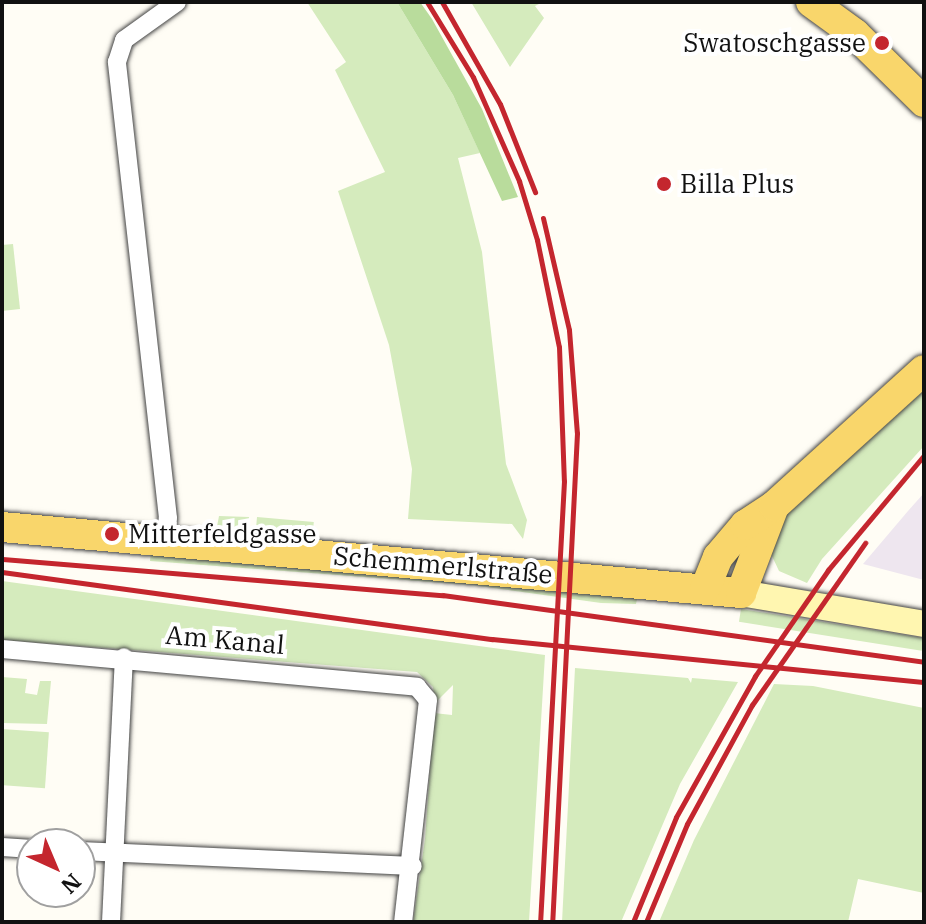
<!DOCTYPE html>
<meta charset="utf-8">
<style>
body{margin:0}
#map{position:relative;width:926px;height:924px;overflow:hidden;background:#fffdf5;font-family:"IBM Plex Serif",serif}
div>[style]{position:absolute}
.industrial>*{inset:0;background:#eee6ef}
.green>*{inset:0;background:#d5ebbd;transform-origin:0 0}
.forest>*{inset:0;background:#b9dc9c}
.roads{filter:drop-shadow(0 0 2px #444) drop-shadow(0 0 2px #444)}
.street>*{height:18px;margin:-9px;padding:0 9px;transform-origin:9px;border-radius:9px;background:#fff}
.secondary>*{height:26px;margin:-13px;padding:0 13px;transform-origin:13px;border-radius:13px;background:#fff6b0}
.primary>*{height:30px;margin:-15px;padding:0 15px;transform-origin:15px;border-radius:15px;background:#f9d66b}
.rail>*{height:5px;margin:-2.5px;padding:0 2.5px;transform-origin:2.5px;border-radius:2.5px;background:#c4262e}
.dots>*{width:22px;height:22px;translate:-50% -50%;box-sizing:border-box;border:4px solid #fff;border-radius:50%}
span{translate:-50% -50%;white-space:nowrap;text-align:center;line-height:1.15;-webkit-text-stroke:8px #fff;paint-order:stroke}
.poi-label{font-size:26px;color:#111}
.right{translate:-100% -50%;text-align:right}
.left{translate:0 -50%;text-align:left}
.street-label{font-size:26px;color:#111}
.frame{position:absolute;inset:0;border:4px solid #111;pointer-events:none}
.north{position:absolute;left:16px;top:828px;width:80px;height:80px;box-sizing:border-box;background:#fff;border:2px solid #a0a0a0;border-radius:50%;rotate:136deg;font-size:22px;font-weight:700;line-height:32px;text-align:center;color:#111}
.north::after{content:'';display:block;margin:auto;width:28px;height:36px;background:#c4262e;clip-path:polygon(50% 0,100% 100%,50% 72%,0 100%)}
</style>
<div id="map">
<div class="industrial">
<i style="clip-path:polygon(924px 493px,924px 580px,863px 564px,908px 511px)"></i>
</div>
<div class="green">
<i style="clip-path:polygon(307px 2px,397px 2px,453px 95px,480px 153px,458px 158px,482px 252px,506px 464px,527px 520px,523px 539px,512px 524px,408px 519px,412px 469px,389px 345px,338px 191px,385px 172px,335px 70px,346px 62px)"></i>
<i style="clip-path:polygon(471px 2px,543px 2px,535px 6px,544px 18px,510px 67px)"></i>
<i style="clip-path:polygon(13px 244px,20px 309px,2px 311px,2px 245px)"></i>
<i style="clip-path:polygon(924px 388px,924px 446px,822px 559px,807px 583px,779px 571px,772px 556px,764px 555px,785px 513px)"></i>
<i style="clip-path:polygon(219px 516px,249px 517px,248px 535px,216px 532px)"></i>
<i style="left:257px;top:517px;width:57px;height:17px;rotate:5deg"></i>
<i style="clip-path:polygon(151px 550px,638px 595px,636px 604px,601px 603px,472px 585px,150px 561px)"></i>
<i style="clip-path:polygon(2px 581px,545px 655px,529px 922px,413px 922px,425px 839px,434px 713px,452px 715px,453px 685px,435px 703px,433px 687px,417px 672px,2px 640px)"></i>
<i style="left:741px;top:609px;width:185px;height:13px;rotate:9deg"></i>
<i style="clip-path:polygon(575px 668px,688px 678px,691px 683px,692px 678px,738px 682px,680px 784px,621px 922px,562px 922px)"></i>
<i style="clip-path:polygon(2px 677px,27px 679px,25px 693px,37px 695px,40px 681px,51px 681px,47px 724px,2px 723px)"></i>
<i style="clip-path:polygon(774px 684px,813px 686px,924px 708px,924px 893px,858px 879px,848px 922px,659px 922px,694px 840px)"></i>
<i style="left:2px;top:729px;width:47px;height:56px;rotate:4deg"></i>
</div>
<div class="forest">
<i style="clip-path:polygon(397px 2px,420px 2px,432px 19px,482px 109px,518px 197px,502px 201px,453px 95px)"></i>
</div>
<div class="roads">
<div class="street">
<i style="left:165px;top:541px;width:23px;rotate:-83deg"></i>
<i style="left:168px;top:518px;width:459px;rotate:-96.4deg"></i>
<i style="left:117px;top:62px;width:23px;rotate:-72deg"></i>
<i style="left:124px;top:40px;width:65px;rotate:-35.6deg"></i>
<i style="left:2px;top:649px;width:417px;rotate:5.2deg"></i>
<i style="left:417px;top:687px;width:17px;rotate:50deg"></i>
<i style="left:428px;top:700px;width:223px;rotate:96.4deg"></i>
<i style="left:2px;top:847px;width:30px;rotate:4deg"></i>
<i style="left:80px;top:851px;width:333px;rotate:2.6deg"></i>
<i style="left:111px;top:922px;width:265px;rotate:-87.2deg"></i>
</div>
<div class="secondary">
<i style="left:741px;top:593px;width:186px;rotate:9.6deg"></i>
</div>
<div class="primary">
<i style="left:811px;top:2px;width:54px;rotate:36deg"></i>
<i style="left:855px;top:34px;width:97px;rotate:44.6deg"></i>
<i style="left:2px;top:527px;width:742px;rotate:5.1deg"></i>
<i style="left:741px;top:593px;width:93px;rotate:-69.2deg"></i>
<i style="left:705px;top:589px;width:35px;rotate:-68deg"></i>
<i style="left:718px;top:557px;width:42px;rotate:-49.8deg"></i>
<i style="left:745px;top:525px;width:35px;rotate:-33deg"></i>
<i style="left:774px;top:506px;width:202px;rotate:-42.2deg"></i>
</div>
</div>
<div class="rail">
<i style="left:427px;top:2px;width:88px;rotate:58.5deg"></i>
<i style="left:473px;top:77px;width:114px;rotate:66.1deg"></i>
<i style="left:519px;top:181px;width:62px;rotate:73deg"></i>
<i style="left:537px;top:240px;width:109px;rotate:78.4deg"></i>
<i style="left:559px;top:347px;width:134px;rotate:87.9deg"></i>
<i style="left:564px;top:481px;width:442px;rotate:93.1deg"></i>
<i style="left:442px;top:2px;width:117px;rotate:60.4deg"></i>
<i style="left:500px;top:104px;width:95px;rotate:68.3deg"></i>
<i style="left:543px;top:218px;width:115px;rotate:76.9deg"></i>
<i style="left:569px;top:330px;width:103px;rotate:85.6deg"></i>
<i style="left:577px;top:433px;width:490px;rotate:92.9deg"></i>
<i style="left:2px;top:559px;width:442px;rotate:4.7deg"></i>
<i style="left:443px;top:595px;width:486px;rotate:7.9deg"></i>
<i style="left:2px;top:572px;width:495px;rotate:7.8deg"></i>
<i style="left:492px;top:639px;width:434px;rotate:5.7deg"></i>
<i style="left:633px;top:922px;width:113px;rotate:-67.7deg"></i>
<i style="left:676px;top:817px;width:162px;rotate:-60.7deg"></i>
<i style="left:755px;top:676px;width:129px;rotate:-55.4deg"></i>
<i style="left:828px;top:570px;width:150px;rotate:-50.1deg"></i>
<i style="left:646px;top:922px;width:106px;rotate:-67.3deg"></i>
<i style="left:687px;top:824px;width:136px;rotate:-61.4deg"></i>
<i style="left:752px;top:705px;width:198px;rotate:-55.1deg"></i>
</div>
<div class="dots">
<i style="left:882px;top:43px;background:#c4262e"></i>
<i style="left:664px;top:184px;background:#c4262e"></i>
<i style="left:112px;top:534px;background:#c4262e"></i>
</div>
<div class="poi-label">
<span class="right" style="left:866px;top:43px">Swatoschgasse</span>
<span class="left" style="left:680px;top:184px">Billa Plus</span>
<span class="left" style="left:128px;top:534px">Mitterfeldgasse</span>
</div>
<div class="street-label">
<span style="left:443px;top:565px;rotate:5deg">Schemmerlstraße</span>
<span style="left:225px;top:640px;rotate:5deg">Am Kanal</span>
</div>
<div class="frame"></div>
<div class="north">N</div>
</div>
